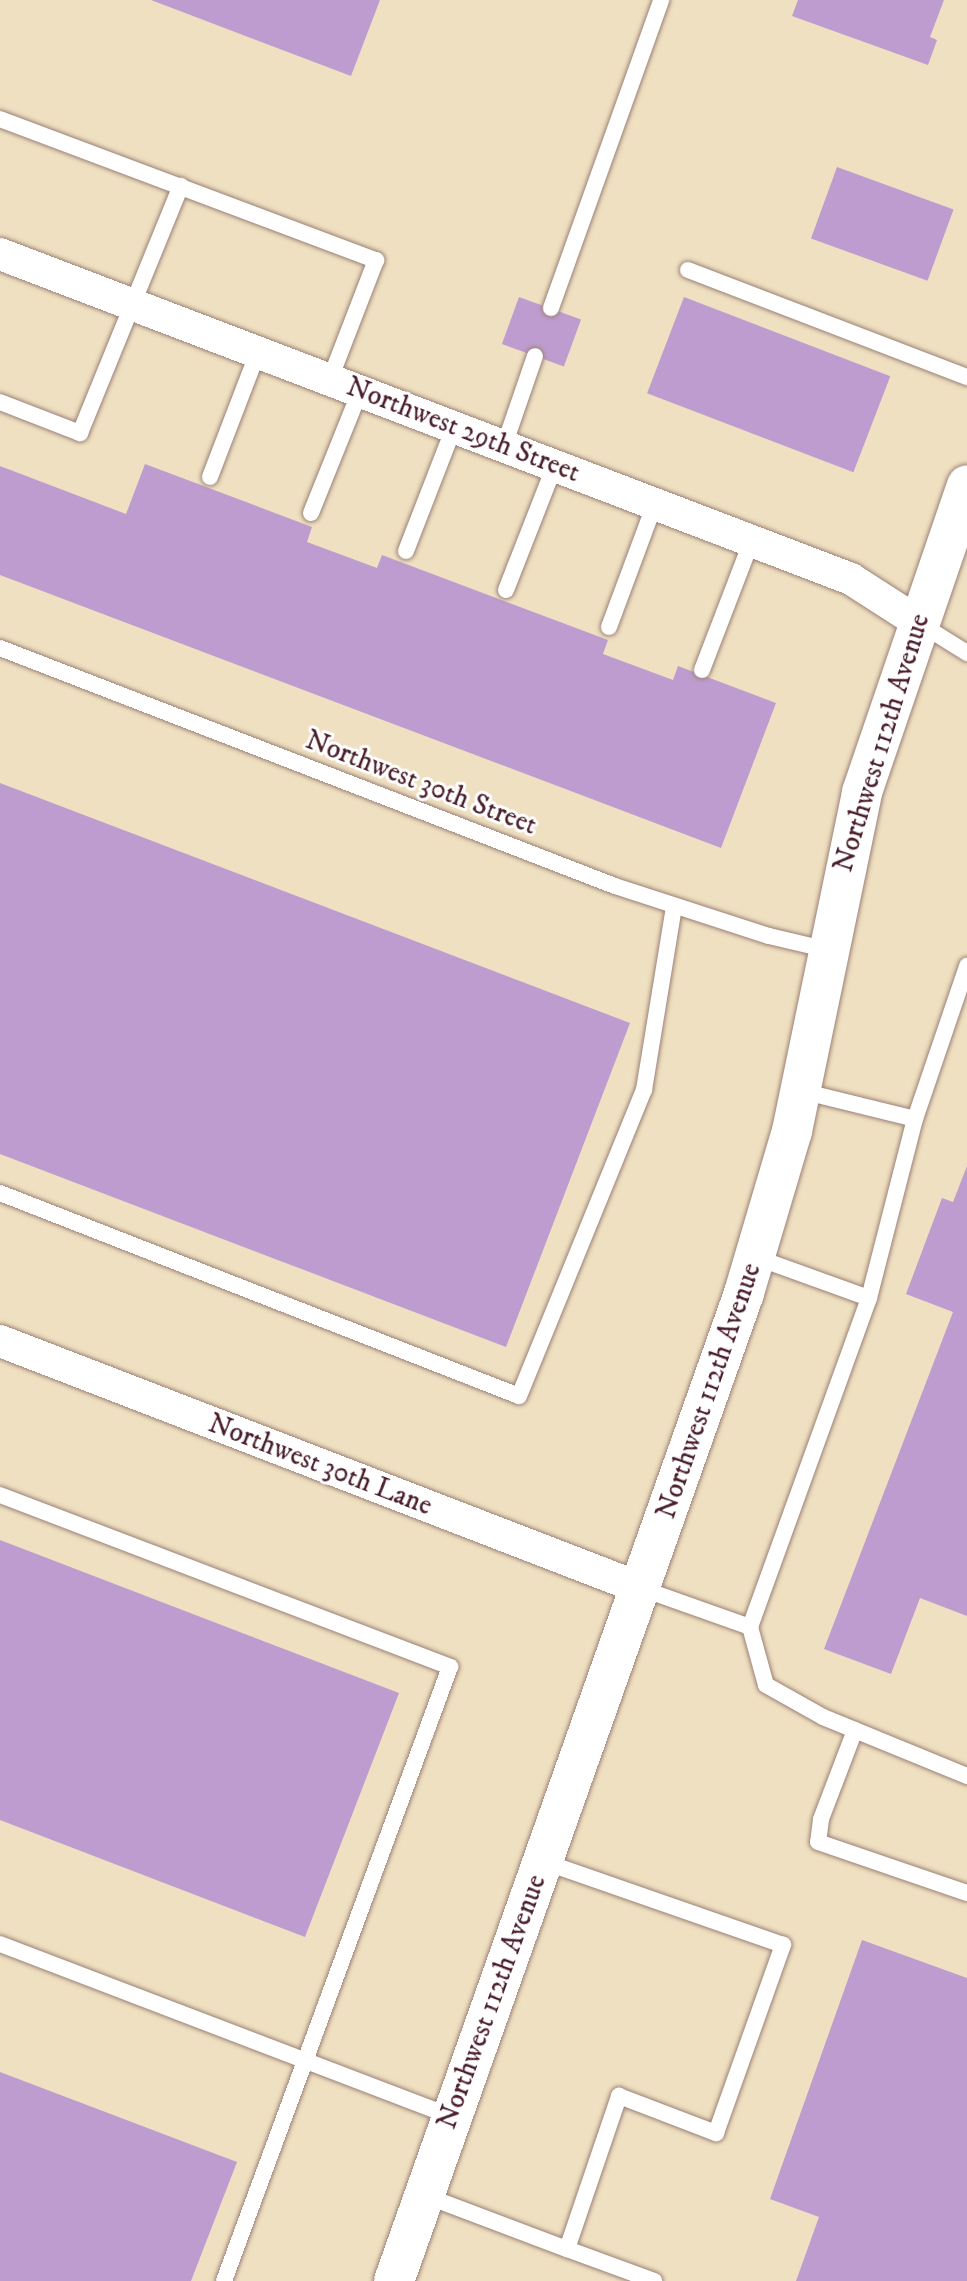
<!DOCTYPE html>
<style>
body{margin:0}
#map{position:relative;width:967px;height:2281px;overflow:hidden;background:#efe0c1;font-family:"IM FELL DW Pica",serif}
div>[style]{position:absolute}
.building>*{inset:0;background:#be9ccf;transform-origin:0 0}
.roads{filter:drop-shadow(0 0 2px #9c8076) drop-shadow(0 0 2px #9c8076)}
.service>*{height:16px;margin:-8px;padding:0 8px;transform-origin:8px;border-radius:8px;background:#fff}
.minor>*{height:32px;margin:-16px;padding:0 16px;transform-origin:16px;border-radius:16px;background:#fff}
.tertiary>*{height:40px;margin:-20px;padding:0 20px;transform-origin:20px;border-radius:20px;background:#fff}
span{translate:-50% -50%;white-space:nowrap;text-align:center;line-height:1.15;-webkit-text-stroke:6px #fff;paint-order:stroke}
.street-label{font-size:28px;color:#4a1f2b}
</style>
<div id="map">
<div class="building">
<i style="clip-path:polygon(151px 0,380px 0,351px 76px)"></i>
<i style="clip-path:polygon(798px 0,944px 0,930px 37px,937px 40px,928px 65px,792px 16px)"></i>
<i style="left:837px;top:167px;width:124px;height:76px;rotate:20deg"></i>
<i style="left:519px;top:297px;width:66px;height:50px;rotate:20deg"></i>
<i style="left:684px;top:297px;width:221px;height:103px;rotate:21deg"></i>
<i style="clip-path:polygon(145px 464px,312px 527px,307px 542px,377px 568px,382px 555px,608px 640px,603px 654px,673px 680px,678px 666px,776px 703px,721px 848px,0 575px,0 466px,126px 514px)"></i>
<i style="clip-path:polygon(0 783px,630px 1023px,506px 1347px,0 1154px)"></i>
<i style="clip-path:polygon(967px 1166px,967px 1616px,920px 1598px,891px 1674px,824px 1649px,953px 1312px,906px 1294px,942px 1198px,953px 1202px)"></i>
<i style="clip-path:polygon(0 1540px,399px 1693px,305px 1937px,0 1820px)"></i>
<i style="clip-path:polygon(862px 1940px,967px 1978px,967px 2281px,796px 2281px,819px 2217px,770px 2199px)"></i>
<i style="clip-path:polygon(0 2072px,237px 2162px,191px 2281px,0 2281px)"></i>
</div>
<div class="roads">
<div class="service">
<i style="left:0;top:119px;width:402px;rotate:20.6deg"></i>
<i style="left:376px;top:260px;width:128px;rotate:111.1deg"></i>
<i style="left:688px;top:270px;width:299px;rotate:21deg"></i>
<i style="left:551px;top:308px;width:327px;rotate:-70.3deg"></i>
<i style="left:0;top:402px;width:86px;rotate:21.2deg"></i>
<i style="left:80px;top:433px;width:267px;rotate:-67.8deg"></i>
<i style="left:504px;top:446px;width:95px;rotate:-71deg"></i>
<i style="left:210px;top:477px;width:134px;rotate:-69deg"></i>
<i style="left:311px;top:513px;width:131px;rotate:-68.1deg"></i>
<i style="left:406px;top:551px;width:133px;rotate:-68.8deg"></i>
<i style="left:506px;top:590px;width:134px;rotate:-68.6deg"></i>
<i style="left:919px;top:623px;width:57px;rotate:32deg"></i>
<i style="left:609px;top:627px;width:132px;rotate:-69.6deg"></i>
<i style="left:0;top:648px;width:659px;rotate:21.16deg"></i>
<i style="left:615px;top:886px;width:162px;rotate:18deg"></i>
<i style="left:769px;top:936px;width:61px;rotate:13.3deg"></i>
<i style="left:702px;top:670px;width:139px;rotate:-69deg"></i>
<i style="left:801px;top:1091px;width:117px;rotate:13.8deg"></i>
<i style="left:915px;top:1119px;width:162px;rotate:-71.2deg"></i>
<i style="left:0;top:1193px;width:557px;rotate:21.36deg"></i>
<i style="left:519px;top:1396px;width:331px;rotate:-67.8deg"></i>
<i style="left:644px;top:1090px;width:186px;rotate:-80.7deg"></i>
<i style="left:755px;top:1257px;width:121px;rotate:19.8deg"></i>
<i style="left:0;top:1495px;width:482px;rotate:20.9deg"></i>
<i style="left:450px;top:1667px;width:654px;rotate:110.21deg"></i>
<i style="left:640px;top:1588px;width:117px;rotate:19.5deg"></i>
<i style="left:750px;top:1627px;width:350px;rotate:-70.1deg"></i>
<i style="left:869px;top:1298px;width:185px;rotate:-75.6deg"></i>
<i style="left:750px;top:1627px;width:60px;rotate:74.6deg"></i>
<i style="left:766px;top:1685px;width:65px;rotate:29.3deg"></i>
<i style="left:823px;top:1717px;width:156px;rotate:22.3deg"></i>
<i style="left:855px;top:1730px;width:95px;rotate:110.9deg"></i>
<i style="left:821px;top:1819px;width:23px;rotate:97deg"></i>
<i style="left:818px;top:1842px;width:157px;rotate:18.9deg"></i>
<i style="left:0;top:1944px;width:483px;rotate:20.9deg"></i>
<i style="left:424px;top:2195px;width:153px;rotate:20.7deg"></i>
<i style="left:567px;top:2249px;width:162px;rotate:-71.2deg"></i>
<i style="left:619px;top:2096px;width:104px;rotate:20.9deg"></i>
<i style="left:716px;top:2133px;width:200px;rotate:-70.4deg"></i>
<i style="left:783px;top:1945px;width:253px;rotate:-160.8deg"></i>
<i style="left:567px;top:2249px;width:93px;rotate:20.2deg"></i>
</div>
<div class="minor">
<i style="left:0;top:254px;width:911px;rotate:20.9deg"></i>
<i style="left:851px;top:579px;width:80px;rotate:32.7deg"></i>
<i style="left:0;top:1341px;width:686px;rotate:21.1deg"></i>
</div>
<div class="tertiary">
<i style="left:394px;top:2281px;width:1048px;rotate:-70.49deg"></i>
<i style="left:744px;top:1293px;width:169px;rotate:-73.5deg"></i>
<i style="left:792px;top:1131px;width:346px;rotate:-78.3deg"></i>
<i style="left:862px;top:792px;width:324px;rotate:-71.1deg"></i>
</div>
</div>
<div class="street-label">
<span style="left:463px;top:430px;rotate:21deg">Northwest 29th Street</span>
<span style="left:882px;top:743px;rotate:-73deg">Northwest 112th Avenue</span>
<span style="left:421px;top:783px;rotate:21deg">Northwest 30th Street</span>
<span style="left:709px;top:1391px;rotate:-71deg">Northwest 112th Avenue</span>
<span style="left:320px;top:1465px;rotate:21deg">Northwest 30th Lane</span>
<span style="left:492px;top:2002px;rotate:-70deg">Northwest 112th Avenue</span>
</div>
</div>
